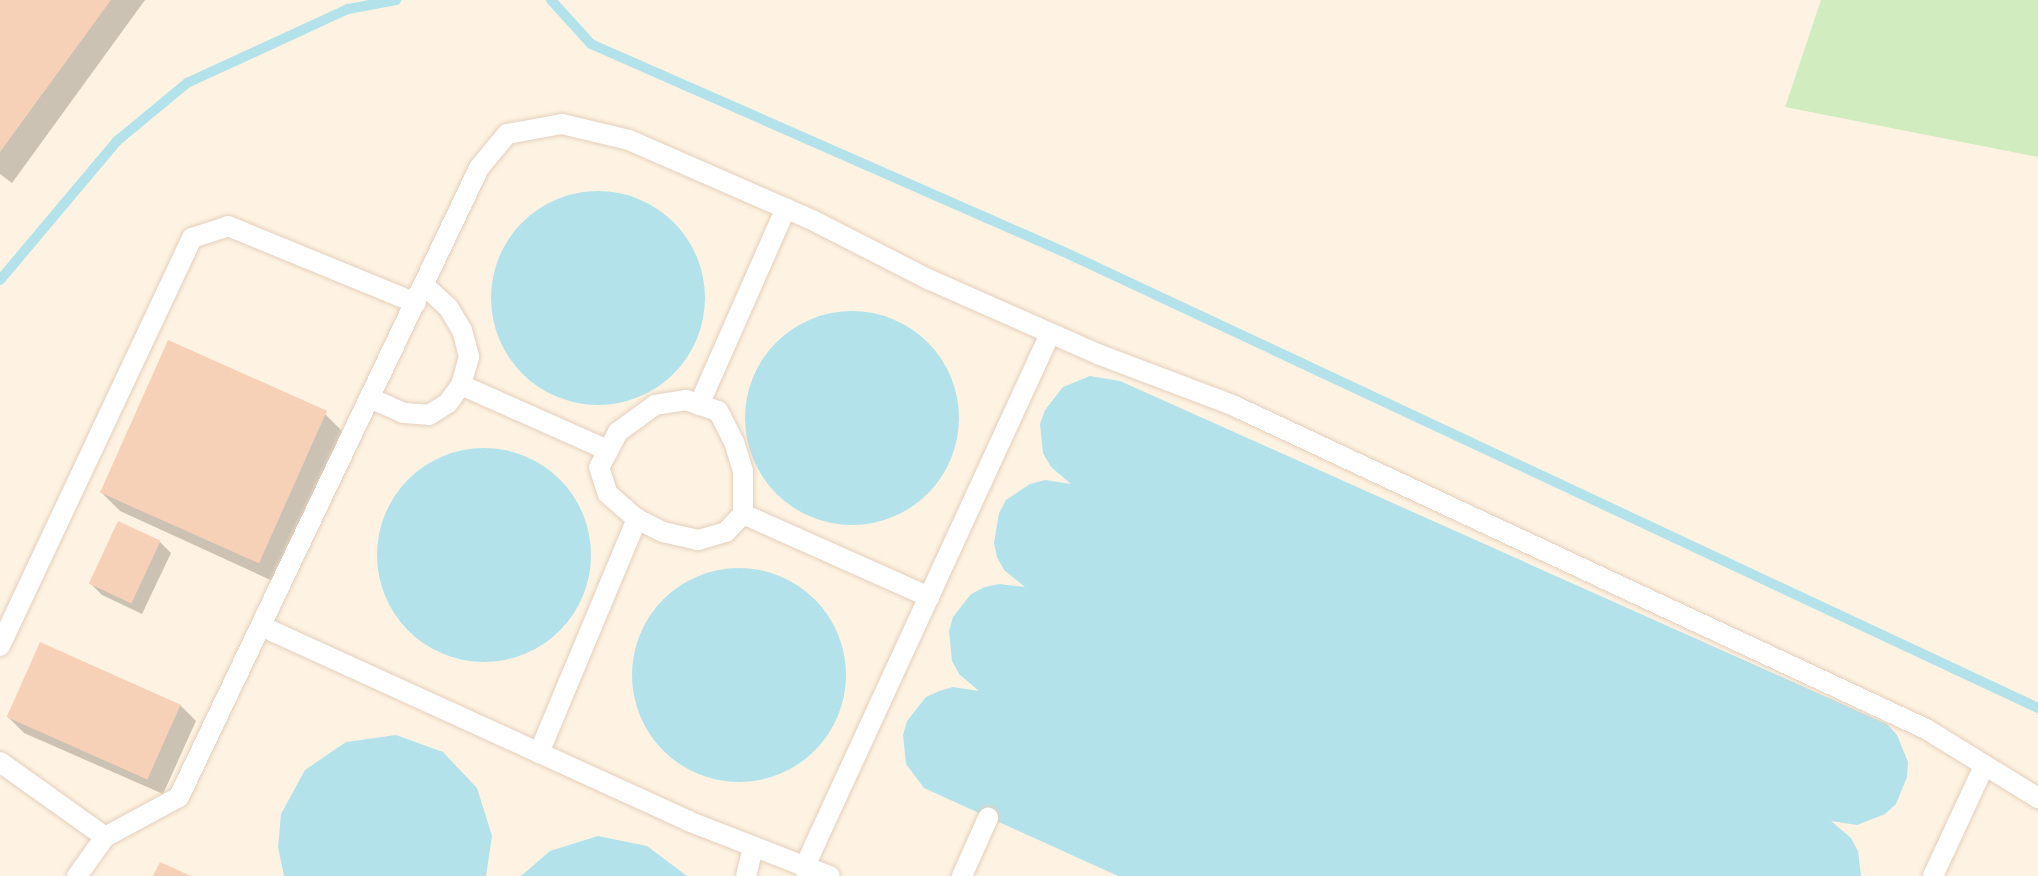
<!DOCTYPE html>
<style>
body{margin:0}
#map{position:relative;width:2038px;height:876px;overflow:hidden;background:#fef3e2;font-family:"Fira Sans Condensed",sans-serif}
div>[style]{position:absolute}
.green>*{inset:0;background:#d1edbf}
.water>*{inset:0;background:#b4e2ea}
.round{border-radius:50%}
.shadow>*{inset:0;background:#0003}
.stream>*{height:10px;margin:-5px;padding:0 5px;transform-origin:5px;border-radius:5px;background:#b4e2ea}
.building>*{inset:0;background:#f6d1b7;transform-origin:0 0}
.roads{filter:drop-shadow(0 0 2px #e4cfbd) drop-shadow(0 0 2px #e4cfbd)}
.lane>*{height:20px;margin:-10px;padding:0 10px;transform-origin:10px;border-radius:10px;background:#fff}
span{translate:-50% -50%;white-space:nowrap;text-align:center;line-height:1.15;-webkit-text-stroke:5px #fff7ea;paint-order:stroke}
</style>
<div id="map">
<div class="green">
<i style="clip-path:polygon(1821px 0,2038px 0,2038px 157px,1785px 107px)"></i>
</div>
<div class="water">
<i class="round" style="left:491px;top:191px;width:214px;height:214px"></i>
<i class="round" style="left:745px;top:311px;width:214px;height:214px"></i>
<i style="clip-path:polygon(1090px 376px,1120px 381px,1887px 724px,1897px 735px,1908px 762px,1907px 777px,1896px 804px,1885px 814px,1857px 825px,1831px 821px,1851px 838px,1858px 851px,1861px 876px,1118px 876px,924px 788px,906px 764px,903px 735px,907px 721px,926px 697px,939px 691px,953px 687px,979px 691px,959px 674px,952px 661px,949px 631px,953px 617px,971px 594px,985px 587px,999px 584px,1025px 587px,1004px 570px,997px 557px,994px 543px,999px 513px,1006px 500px,1030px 484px,1045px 480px,1071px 484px,1051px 467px,1043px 453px,1040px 424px,1045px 410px,1063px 387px)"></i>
<i class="round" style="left:377px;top:448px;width:214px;height:214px"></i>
<i class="round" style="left:632px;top:568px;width:214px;height:214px"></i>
<i style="clip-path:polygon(396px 735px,443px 752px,477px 788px,492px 836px,486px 876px,284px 876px,278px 847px,281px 814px,305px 770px,346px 742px)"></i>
<i style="clip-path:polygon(598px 836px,647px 846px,687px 876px,521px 876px,550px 851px)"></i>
</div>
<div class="shadow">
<i style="clip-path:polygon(0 0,145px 0,12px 183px,0 174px)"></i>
<i style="clip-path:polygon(325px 414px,345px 434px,277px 583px,120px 511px,100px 491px)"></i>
<i style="clip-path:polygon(160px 542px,171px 553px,142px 614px,102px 595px,91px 584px)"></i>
<i style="clip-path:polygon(180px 705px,196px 721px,163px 794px,24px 733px,8px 717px)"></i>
</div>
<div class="stream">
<i style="left:551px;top:0;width:59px;rotate:47.7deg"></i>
<i style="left:591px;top:44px;width:514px;rotate:23.73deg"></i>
<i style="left:1062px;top:251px;width:1078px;rotate:25.09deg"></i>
<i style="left:0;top:280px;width:182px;rotate:-49.9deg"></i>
<i style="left:117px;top:141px;width:91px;rotate:-39.6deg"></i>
<i style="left:187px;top:83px;width:177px;rotate:-24.7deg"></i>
<i style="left:348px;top:9px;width:49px;rotate:-10.6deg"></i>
</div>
<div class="building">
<i style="clip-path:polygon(0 0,111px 0,0 152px)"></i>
<i style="left:168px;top:340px;width:174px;height:167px;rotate:24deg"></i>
<i style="left:118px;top:521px;width:47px;height:69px;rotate:25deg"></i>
<i style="left:40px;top:642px;width:154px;height:82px;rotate:24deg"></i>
<i style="clip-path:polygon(160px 862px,191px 876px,153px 876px)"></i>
</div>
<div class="roads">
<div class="lane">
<i style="left:424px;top:285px;width:33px;rotate:43deg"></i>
<i style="left:448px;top:307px;width:27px;rotate:59deg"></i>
<i style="left:462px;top:330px;width:28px;rotate:75deg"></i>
<i style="left:469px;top:357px;width:29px;rotate:106deg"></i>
<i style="left:370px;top:398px;width:36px;rotate:24deg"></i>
<i style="left:403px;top:413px;width:26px;rotate:4deg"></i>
<i style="left:429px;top:415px;width:22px;rotate:-32deg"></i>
<i style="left:448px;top:403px;width:22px;rotate:-54deg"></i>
<i style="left:461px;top:385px;width:161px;rotate:23.9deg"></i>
<i style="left:699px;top:405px;width:215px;rotate:-66.2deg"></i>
<i style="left:743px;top:514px;width:43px;rotate:-90deg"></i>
<i style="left:743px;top:471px;width:30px;rotate:-107deg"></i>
<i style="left:734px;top:442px;width:35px;rotate:-117deg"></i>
<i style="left:718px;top:411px;width:34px;rotate:-161deg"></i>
<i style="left:686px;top:400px;width:31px;rotate:171deg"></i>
<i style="left:655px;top:405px;width:46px;rotate:143.9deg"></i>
<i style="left:618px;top:432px;width:40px;rotate:118deg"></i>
<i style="left:599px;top:467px;width:28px;rotate:72deg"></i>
<i style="left:608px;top:494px;width:38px;rotate:41deg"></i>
<i style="left:637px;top:519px;width:29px;rotate:27deg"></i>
<i style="left:663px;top:532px;width:36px;rotate:13deg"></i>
<i style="left:698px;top:540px;width:29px;rotate:-16deg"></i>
<i style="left:726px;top:532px;width:25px;rotate:-47deg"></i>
<i style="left:743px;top:514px;width:204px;rotate:24deg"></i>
<i style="left:261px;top:626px;width:469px;rotate:24.5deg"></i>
<i style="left:688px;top:821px;width:152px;rotate:21.2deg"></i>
<i style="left:0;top:646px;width:451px;rotate:-64.8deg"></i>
<i style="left:192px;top:238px;width:38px;rotate:-18deg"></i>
<i style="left:228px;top:226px;width:203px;rotate:22.3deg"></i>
<i style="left:539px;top:753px;width:254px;rotate:-67.3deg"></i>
<i style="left:0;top:762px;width:129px;rotate:35.5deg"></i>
<i style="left:804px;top:868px;width:588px;rotate:-65.27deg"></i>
<i style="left:77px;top:876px;width:48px;rotate:-54.3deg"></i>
<i style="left:105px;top:837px;width:84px;rotate:-28.4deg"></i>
<i style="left:179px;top:797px;width:697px;rotate:-64.5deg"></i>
<i style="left:479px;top:168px;width:44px;rotate:-50.5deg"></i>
<i style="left:507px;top:134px;width:56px;rotate:-10.3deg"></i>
<i style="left:562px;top:124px;width:69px;rotate:13.4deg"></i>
<i style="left:629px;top:140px;width:202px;rotate:23.6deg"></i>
<i style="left:814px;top:221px;width:130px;rotate:27deg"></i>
<i style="left:930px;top:280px;width:186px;rotate:23.8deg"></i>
<i style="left:1100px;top:355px;width:139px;rotate:20.7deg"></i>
<i style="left:1230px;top:404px;width:768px;rotate:25.03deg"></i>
<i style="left:1926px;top:729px;width:132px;rotate:31.6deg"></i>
<i style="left:746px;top:876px;width:29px;rotate:-76deg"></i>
<i style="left:962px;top:876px;width:64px;rotate:-65.9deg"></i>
<i style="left:1933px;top:876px;width:121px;rotate:-65.1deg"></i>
</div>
</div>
</div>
